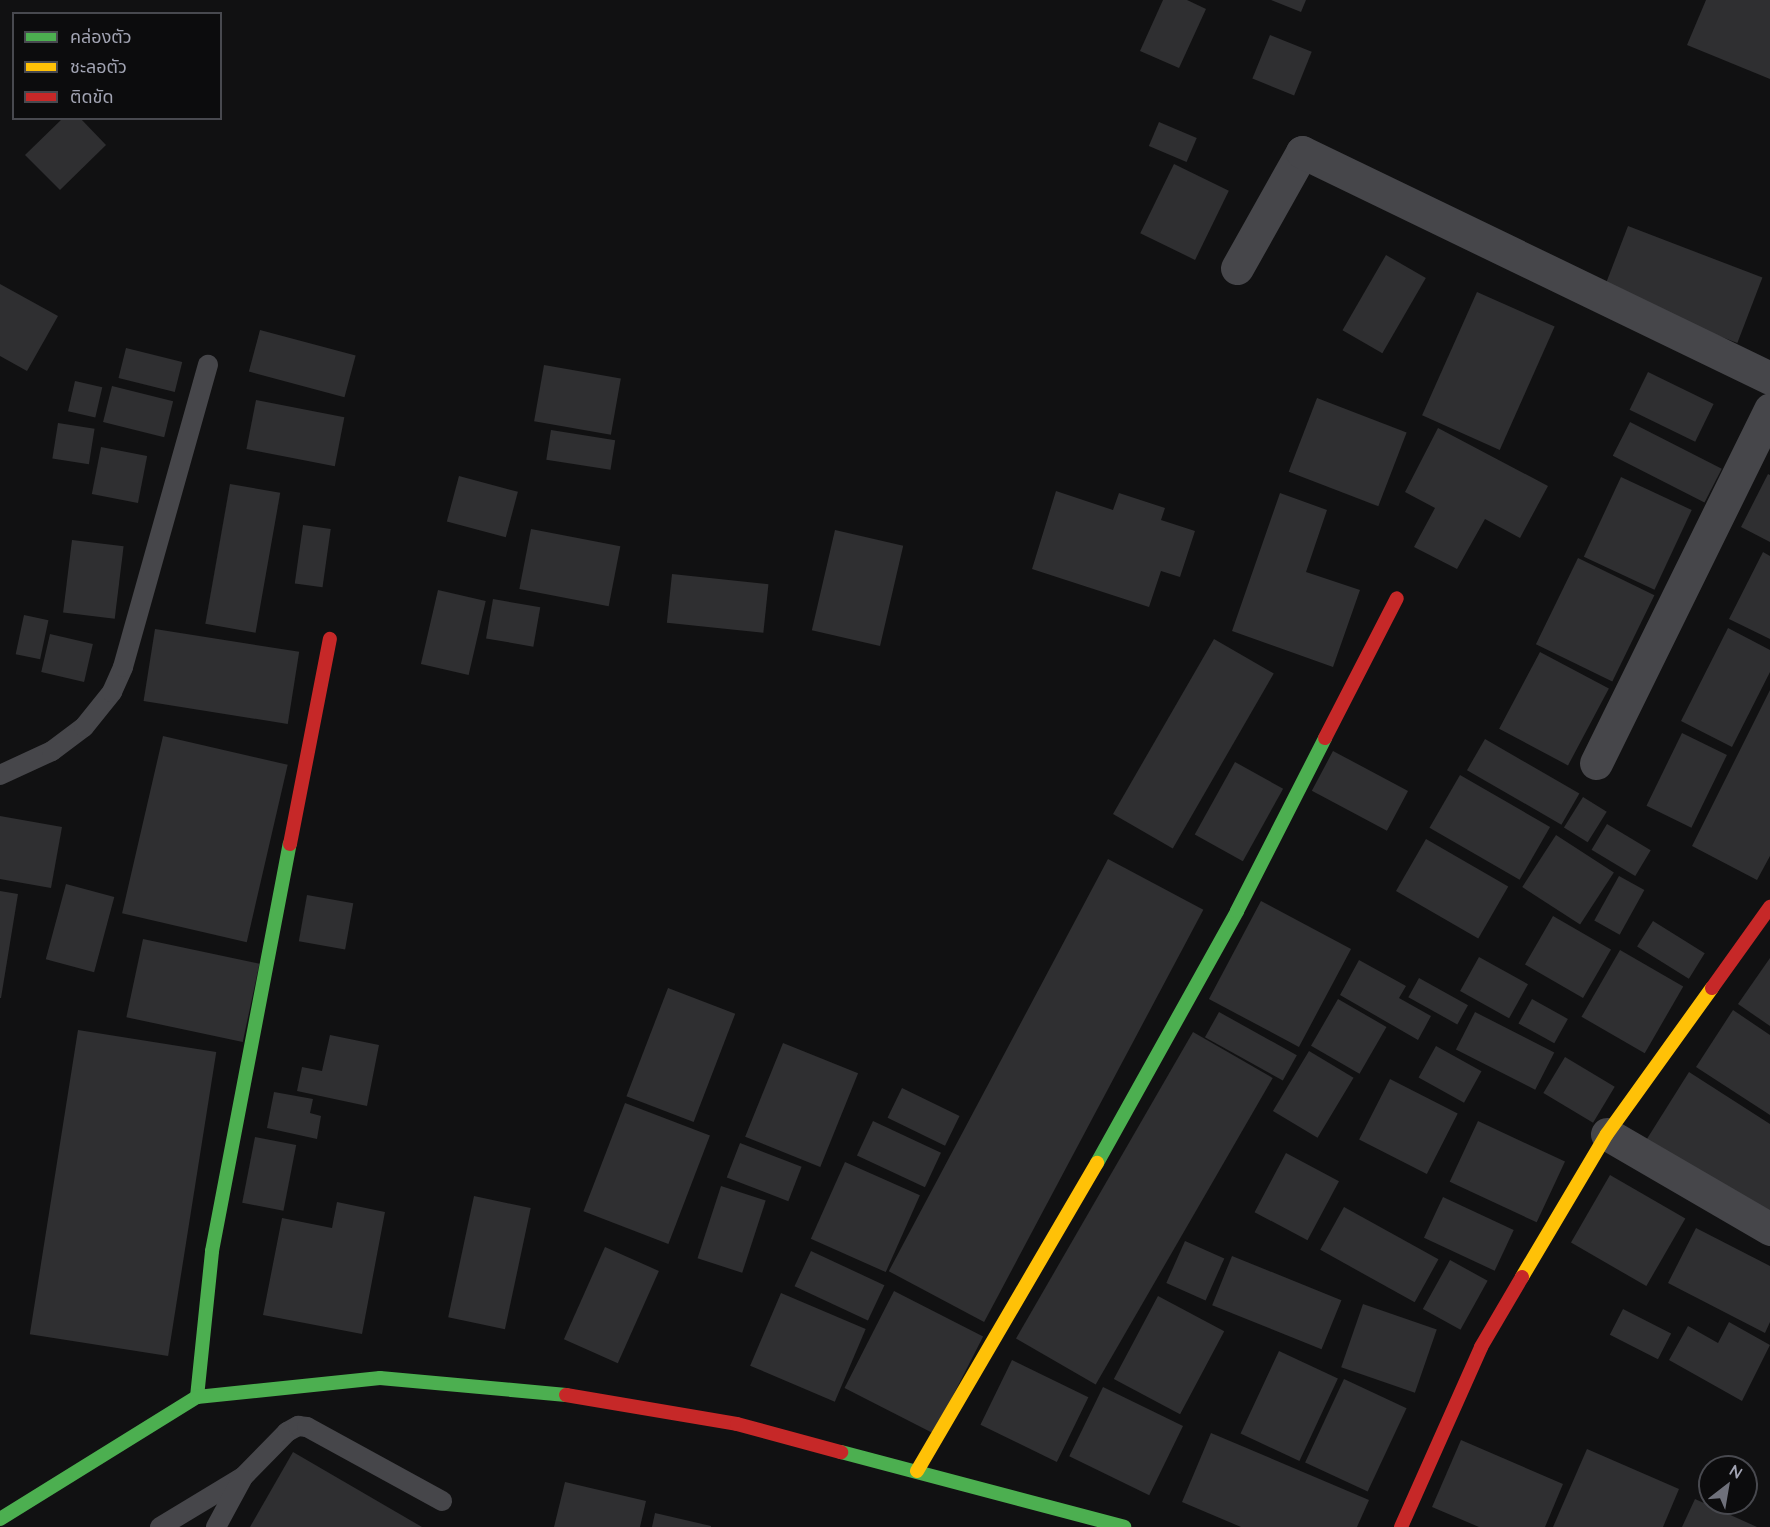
<!DOCTYPE html>
<meta charset="utf-8">
<style>
body{margin:0}
#map{position:relative;width:1770px;height:1527px;overflow:hidden;background:#111112;font-family:Quicksand,"Noto Sans Thai",sans-serif}
div>[style]{position:absolute}
.building>*{inset:0;background:#2f2f31;transform-origin:0 0}
.lane>*{height:20px;margin:-10px;padding:0 10px;transform-origin:10px;border-radius:10px;background:#46464a}
.street>*{height:33px;margin:-16.5px;padding:0 16.5px;transform-origin:16.5px;border-radius:16.5px;background:#46464a}
.fast>*{height:14px;margin:-7px;padding:0 7px;transform-origin:7px;border-radius:7px;background:#4caf50}
.slow>*{height:14px;margin:-7px;padding:0 7px;transform-origin:7px;border-radius:7px;background:#ffc107}
.jam>*{height:14px;margin:-7px;padding:0 7px;transform-origin:7px;border-radius:7px;background:#c62828}
span{translate:-50% -50%;white-space:nowrap;text-align:center;line-height:1.15;-webkit-text-stroke:4.5px #0c0c0d;paint-order:stroke}
.legend{position:absolute;left:12px;top:12px;width:210px;height:108px;box-sizing:border-box;background:#0c0c0d;border:2px solid #48494f;margin:0;padding:8px 10px;list-style:none;font-size:18px;color:#a2a4b3}
.legend li{display:flex;align-items:center;gap:12px;height:30px}
.legend b{width:30px;border:2px solid #48494f}
.north{position:absolute;left:1698px;top:1455px;width:60px;height:60px;box-sizing:border-box;background:#0c0c0d;border:2px solid #48494f;border-radius:50%;rotate:31deg;font-size:16px;font-weight:700;line-height:24px;text-align:center;color:#a2a4b3}
.north::after{content:'';display:block;margin:auto;width:21px;height:27px;background:#6f717b;clip-path:polygon(50% 0,100% 100%,50% 72%,0 100%)}
</style>
<div id="map">
<div class="building">
<i style="clip-path:polygon(1163px 0,1187px 0,1206px 9px,1179px 68px,1140px 51px)"></i>
<i style="clip-path:polygon(1271px 0,1306px 0,1301px 12px)"></i>
<i style="clip-path:polygon(1706px 0,1770px 0,1770px 79px,1687px 45px)"></i>
<i style="left:1270px;top:35px;width:45px;height:47px;rotate:22deg"></i>
<i style="clip-path:polygon(63px 118px,80px 118px,106px 145px,60px 190px,25px 155px)"></i>
<i style="left:1159px;top:122px;width:41px;height:26px;rotate:23deg"></i>
<i style="left:1174px;top:164px;width:61px;height:77px;rotate:26deg"></i>
<i style="left:1628px;top:226px;width:144px;height:70px;rotate:21deg"></i>
<i style="left:1386px;top:255px;width:46px;height:87px;rotate:30deg"></i>
<i style="clip-path:polygon(0 284px,58px 316px,27px 371px,0 356px)"></i>
<i style="left:1477px;top:292px;width:85px;height:135px;rotate:24deg"></i>
<i style="left:260px;top:330px;width:99px;height:43px;rotate:15deg"></i>
<i style="left:126px;top:348px;width:58px;height:31px;rotate:14deg"></i>
<i style="left:544px;top:365px;width:78px;height:57px;rotate:10deg"></i>
<i style="left:1648px;top:372px;width:73px;height:42px;rotate:26deg"></i>
<i style="left:75px;top:381px;width:28px;height:31px;rotate:13deg"></i>
<i style="left:112px;top:386px;width:63px;height:37px;rotate:14deg"></i>
<i style="left:1317px;top:398px;width:96px;height:79px;rotate:21deg"></i>
<i style="left:256px;top:400px;width:90px;height:50px;rotate:11deg"></i>
<i style="left:1630px;top:422px;width:103px;height:38px;rotate:27deg"></i>
<i style="left:58px;top:423px;width:37px;height:36px;rotate:9deg"></i>
<i style="clip-path:polygon(1438px 428px,1548px 486px,1520px 538px,1485px 519px,1457px 569px,1414px 547px,1435px 508px,1405px 492px)"></i>
<i style="left:551px;top:430px;width:65px;height:30px;rotate:9deg"></i>
<i style="left:101px;top:447px;width:47px;height:48px;rotate:11deg"></i>
<i style="clip-path:polygon(1768px 474px,1770px 475px,1770px 542px,1741px 527px)"></i>
<i style="left:459px;top:476px;width:61px;height:47px;rotate:15deg"></i>
<i style="left:1621px;top:477px;width:78px;height:88px;rotate:25deg"></i>
<i style="left:230px;top:484px;width:51px;height:142px;rotate:10deg"></i>
<i style="clip-path:polygon(1056px 491px,1113px 510px,1119px 493px,1165px 508px,1161px 520px,1195px 531px,1180px 577px,1161px 571px,1149px 607px,1032px 569px)"></i>
<i style="clip-path:polygon(1280px 493px,1327px 510px,1306px 572px,1360px 590px,1333px 667px,1232px 631px)"></i>
<i style="left:303px;top:525px;width:28px;height:59px;rotate:8deg"></i>
<i style="left:531px;top:529px;width:91px;height:61px;rotate:11deg"></i>
<i style="left:835px;top:530px;width:70px;height:103px;rotate:13deg"></i>
<i style="left:72px;top:540px;width:52px;height:73px;rotate:7deg"></i>
<i style="clip-path:polygon(1763px 552px,1770px 556px,1770px 639px,1729px 619px)"></i>
<i style="left:1578px;top:558px;width:85px;height:96px;rotate:26deg"></i>
<i style="left:672px;top:574px;width:97px;height:49px;rotate:6deg"></i>
<i style="left:438px;top:590px;width:49px;height:76px;rotate:13deg"></i>
<i style="left:493px;top:599px;width:48px;height:40px;rotate:10deg"></i>
<i style="left:24px;top:615px;width:25px;height:40px;rotate:12deg"></i>
<i style="clip-path:polygon(1728px 628px,1770px 650px,1770px 672px,1732px 747px,1681px 721px)"></i>
<i style="left:155px;top:629px;width:146px;height:73px;rotate:9deg"></i>
<i style="left:50px;top:634px;width:44px;height:39px;rotate:13deg"></i>
<i style="left:1214px;top:639px;width:69px;height:202px;rotate:30deg"></i>
<i style="left:1540px;top:652px;width:78px;height:87px;rotate:28deg"></i>
<i style="clip-path:polygon(1770px 690px,1770px 856px,1757px 880px,1692px 846px)"></i>
<i style="left:1682px;top:733px;width:50px;height:81px;rotate:26deg"></i>
<i style="left:163px;top:736px;width:128px;height:182px;rotate:13deg"></i>
<i style="left:1485px;top:739px;width:109px;height:36px;rotate:30deg"></i>
<i style="left:1333px;top:751px;width:85px;height:45px;rotate:28deg"></i>
<i style="left:1235px;top:762px;width:55px;height:83px;rotate:29deg"></i>
<i style="left:1460px;top:775px;width:104px;height:61px;rotate:30deg"></i>
<i style="left:1583px;top:797px;width:28px;height:36px;rotate:32deg"></i>
<i style="clip-path:polygon(0 816px,62px 827px,51px 888px,0 879px)"></i>
<i style="left:1607px;top:824px;width:51px;height:30px;rotate:31deg"></i>
<i style="left:1556px;top:835px;width:69px;height:62px;rotate:33deg"></i>
<i style="left:1426px;top:839px;width:95px;height:60px;rotate:30deg"></i>
<i style="left:1108px;top:859px;width:108px;height:467px;rotate:28deg"></i>
<i style="left:1619px;top:876px;width:29px;height:51px;rotate:29deg"></i>
<i style="left:66px;top:884px;width:50px;height:78px;rotate:15deg"></i>
<i style="clip-path:polygon(0 891px,18px 894px,1px 998px,0 998px)"></i>
<i style="left:307px;top:895px;width:47px;height:47px;rotate:10deg"></i>
<i style="left:1261px;top:901px;width:102px;height:111px;rotate:28deg"></i>
<i style="left:1553px;top:916px;width:67px;height:56px;rotate:30deg"></i>
<i style="left:1653px;top:921px;width:61px;height:30px;rotate:32deg"></i>
<i style="left:143px;top:939px;width:119px;height:80px;rotate:12deg"></i>
<i style="left:1620px;top:950px;width:73px;height:77px;rotate:30deg"></i>
<i style="left:1479px;top:957px;width:56px;height:39px;rotate:29deg"></i>
<i style="clip-path:polygon(1770px 958px,1770px 1026px,1738px 1004px)"></i>
<i style="clip-path:polygon(1359px 960px,1406px 986px,1399px 998px,1431px 1016px,1418px 1040px,1340px 995px)"></i>
<i style="left:1419px;top:978px;width:56px;height:22px;rotate:29deg"></i>
<i style="left:668px;top:988px;width:72px;height:116px;rotate:21deg"></i>
<i style="left:1338px;top:999px;width:56px;height:54px;rotate:30deg"></i>
<i style="left:1532px;top:999px;width:41px;height:28px;rotate:29deg"></i>
<i style="clip-path:polygon(1733px 1010px,1770px 1035px,1770px 1115px,1696px 1067px)"></i>
<i style="left:1219px;top:1012px;width:89px;height:29px;rotate:29deg"></i>
<i style="left:1475px;top:1012px;width:89px;height:42px;rotate:27deg"></i>
<i style="left:78px;top:1030px;width:140px;height:308px;rotate:9deg"></i>
<i style="left:1193px;top:1032px;width:92px;height:354px;rotate:30deg"></i>
<i style="clip-path:polygon(330px 1035px,379px 1045px,367px 1106px,297px 1091px,302px 1067px,322px 1071px)"></i>
<i style="left:783px;top:1043px;width:81px;height:101px;rotate:22deg"></i>
<i style="left:1436px;top:1046px;width:52px;height:36px;rotate:29deg"></i>
<i style="left:1309px;top:1051px;width:52px;height:70px;rotate:31deg"></i>
<i style="left:1565px;top:1057px;width:58px;height:42px;rotate:31deg"></i>
<i style="clip-path:polygon(1689px 1072px,1770px 1124px,1770px 1221px,1645px 1142px)"></i>
<i style="left:1390px;top:1079px;width:76px;height:68px;rotate:27deg"></i>
<i style="left:902px;top:1088px;width:64px;height:33px;rotate:26deg"></i>
<i style="clip-path:polygon(274px 1092px,313px 1099px,310px 1113px,321px 1116px,317px 1139px,267px 1128px)"></i>
<i style="left:625px;top:1103px;width:91px;height:116px;rotate:21deg"></i>
<i style="left:873px;top:1121px;width:75px;height:38px;rotate:25deg"></i>
<i style="left:1478px;top:1121px;width:96px;height:67px;rotate:25deg"></i>
<i style="left:255px;top:1137px;width:42px;height:67px;rotate:11deg"></i>
<i style="left:740px;top:1143px;width:66px;height:37px;rotate:21deg"></i>
<i style="left:1286px;top:1153px;width:60px;height:67px;rotate:28deg"></i>
<i style="left:845px;top:1162px;width:82px;height:84px;rotate:24deg"></i>
<i style="left:1610px;top:1175px;width:87px;height:78px;rotate:30deg"></i>
<i style="left:721px;top:1186px;width:47px;height:76px;rotate:18deg"></i>
<i style="left:474px;top:1196px;width:58px;height:124px;rotate:12deg"></i>
<i style="left:1443px;top:1197px;width:78px;height:45px;rotate:25deg"></i>
<i style="clip-path:polygon(337px 1202px,385px 1212px,362px 1334px,263px 1315px,282px 1218px,332px 1228px)"></i>
<i style="left:1344px;top:1207px;width:108px;height:49px;rotate:29deg"></i>
<i style="clip-path:polygon(1696px 1228px,1770px 1266px,1770px 1322px,1765px 1333px,1668px 1283px)"></i>
<i style="left:1185px;top:1241px;width:43px;height:46px;rotate:24deg"></i>
<i style="left:605px;top:1247px;width:59px;height:101px;rotate:24deg"></i>
<i style="left:811px;top:1251px;width:81px;height:39px;rotate:25deg"></i>
<i style="left:1232px;top:1256px;width:118px;height:53px;rotate:22deg"></i>
<i style="left:1450px;top:1260px;width:43px;height:56px;rotate:29deg"></i>
<i style="left:894px;top:1291px;width:100px;height:109px;rotate:27deg"></i>
<i style="left:781px;top:1293px;width:92px;height:79px;rotate:23deg"></i>
<i style="left:1158px;top:1296px;width:75px;height:94px;rotate:28deg"></i>
<i style="left:1363px;top:1304px;width:78px;height:67px;rotate:19deg"></i>
<i style="left:1623px;top:1309px;width:54px;height:29px;rotate:27deg"></i>
<i style="clip-path:polygon(1729px 1322px,1770px 1345px,1742px 1401px,1669px 1360px,1688px 1326px,1718px 1343px)"></i>
<i style="left:1279px;top:1351px;width:65px;height:91px;rotate:25deg"></i>
<i style="left:1012px;top:1360px;width:85px;height:72px;rotate:26deg"></i>
<i style="left:1344px;top:1379px;width:69px;height:92px;rotate:25deg"></i>
<i style="left:1103px;top:1387px;width:89px;height:77px;rotate:26deg"></i>
<i style="clip-path:polygon(1211px 1433px,1369px 1500px,1357px 1527px,1241px 1527px,1182px 1502px)"></i>
<i style="clip-path:polygon(1461px 1440px,1563px 1484px,1545px 1527px,1479px 1527px,1432px 1507px)"></i>
<i style="clip-path:polygon(1587px 1449px,1679px 1489px,1663px 1527px,1553px 1527px)"></i>
<i style="clip-path:polygon(293px 1452px,422px 1527px,250px 1527px)"></i>
<i style="clip-path:polygon(565px 1482px,646px 1501px,640px 1527px,554px 1527px)"></i>
<i style="clip-path:polygon(1695px 1499px,1757px 1527px,1682px 1527px)"></i>
<i style="clip-path:polygon(655px 1513px,711px 1526px,711px 1527px,652px 1527px)"></i>
</div>
<div class="lane">
<i style="left:0;top:775px;width:57px;rotate:-24.8deg"></i>
<i style="left:52px;top:751px;width:40px;rotate:-37deg"></i>
<i style="left:84px;top:727px;width:45px;rotate:-51.3deg"></i>
<i style="left:112px;top:692px;width:27px;rotate:-66deg"></i>
<i style="left:123px;top:667px;width:314px;rotate:-74.3deg"></i>
<i style="left:160px;top:1527px;width:97px;rotate:-31.1deg"></i>
<i style="left:243px;top:1477px;width:63px;rotate:-45.6deg"></i>
<i style="left:287px;top:1432px;width:13px;rotate:-29deg"></i>
<i style="left:298px;top:1426px;width:9px;rotate:6deg"></i>
<i style="left:307px;top:1427px;width:154px;rotate:28.7deg"></i>
<i style="left:216px;top:1527px;width:55px;rotate:-61.6deg"></i>
</div>
<div class="street">
<i style="left:1237px;top:268px;width:133px;rotate:-60.7deg"></i>
<i style="left:1302px;top:152px;width:520px;rotate:25.78deg"></i>
<i style="left:1596px;top:763px;width:394px;rotate:-63.8deg"></i>
<i style="left:1607px;top:1134px;width:189px;rotate:30.2deg"></i>
</div>
<div class="fast">
<i style="left:1097px;top:1163px;width:288px;rotate:-60.9deg"></i>
<i style="left:1237px;top:911px;width:194px;rotate:-63deg"></i>
<i style="left:197px;top:1397px;width:147px;rotate:-84.1deg"></i>
<i style="left:212px;top:1251px;width:414px;rotate:-79.2deg"></i>
<i style="left:841px;top:1452px;width:293px;rotate:14.8deg"></i>
<i style="left:0;top:1519px;width:232px;rotate:-31.8deg"></i>
<i style="left:197px;top:1397px;width:184px;rotate:-5.9deg"></i>
<i style="left:380px;top:1378px;width:187px;rotate:5.2deg"></i>
</div>
<div class="slow">
<i style="left:1522px;top:1277px;width:166px;rotate:-59.3deg"></i>
<i style="left:1607px;top:1134px;width:180px;rotate:-54.3deg"></i>
<i style="left:917px;top:1471px;width:357px;rotate:-59.7deg"></i>
</div>
<div class="jam">
<i style="left:1325px;top:738px;width:157px;rotate:-62.8deg"></i>
<i style="left:290px;top:844px;width:209px;rotate:-79deg"></i>
<i style="left:1712px;top:988px;width:100px;rotate:-54.4deg"></i>
<i style="left:566px;top:1395px;width:173px;rotate:9.6deg"></i>
<i style="left:737px;top:1424px;width:108px;rotate:15.1deg"></i>
<i style="left:1401px;top:1527px;width:197px;rotate:-66deg"></i>
<i style="left:1481px;top:1347px;width:81px;rotate:-59.6deg"></i>
</div>
<ul class="legend">
<li><b style="height:8px;background:#4caf50"></b>คล่องตัว</li>
<li><b style="height:8px;background:#ffc107"></b>ชะลอตัว</li>
<li><b style="height:8px;background:#c62828"></b>ติดขัด</li>
</ul>
<div class="north">N</div>
</div>
